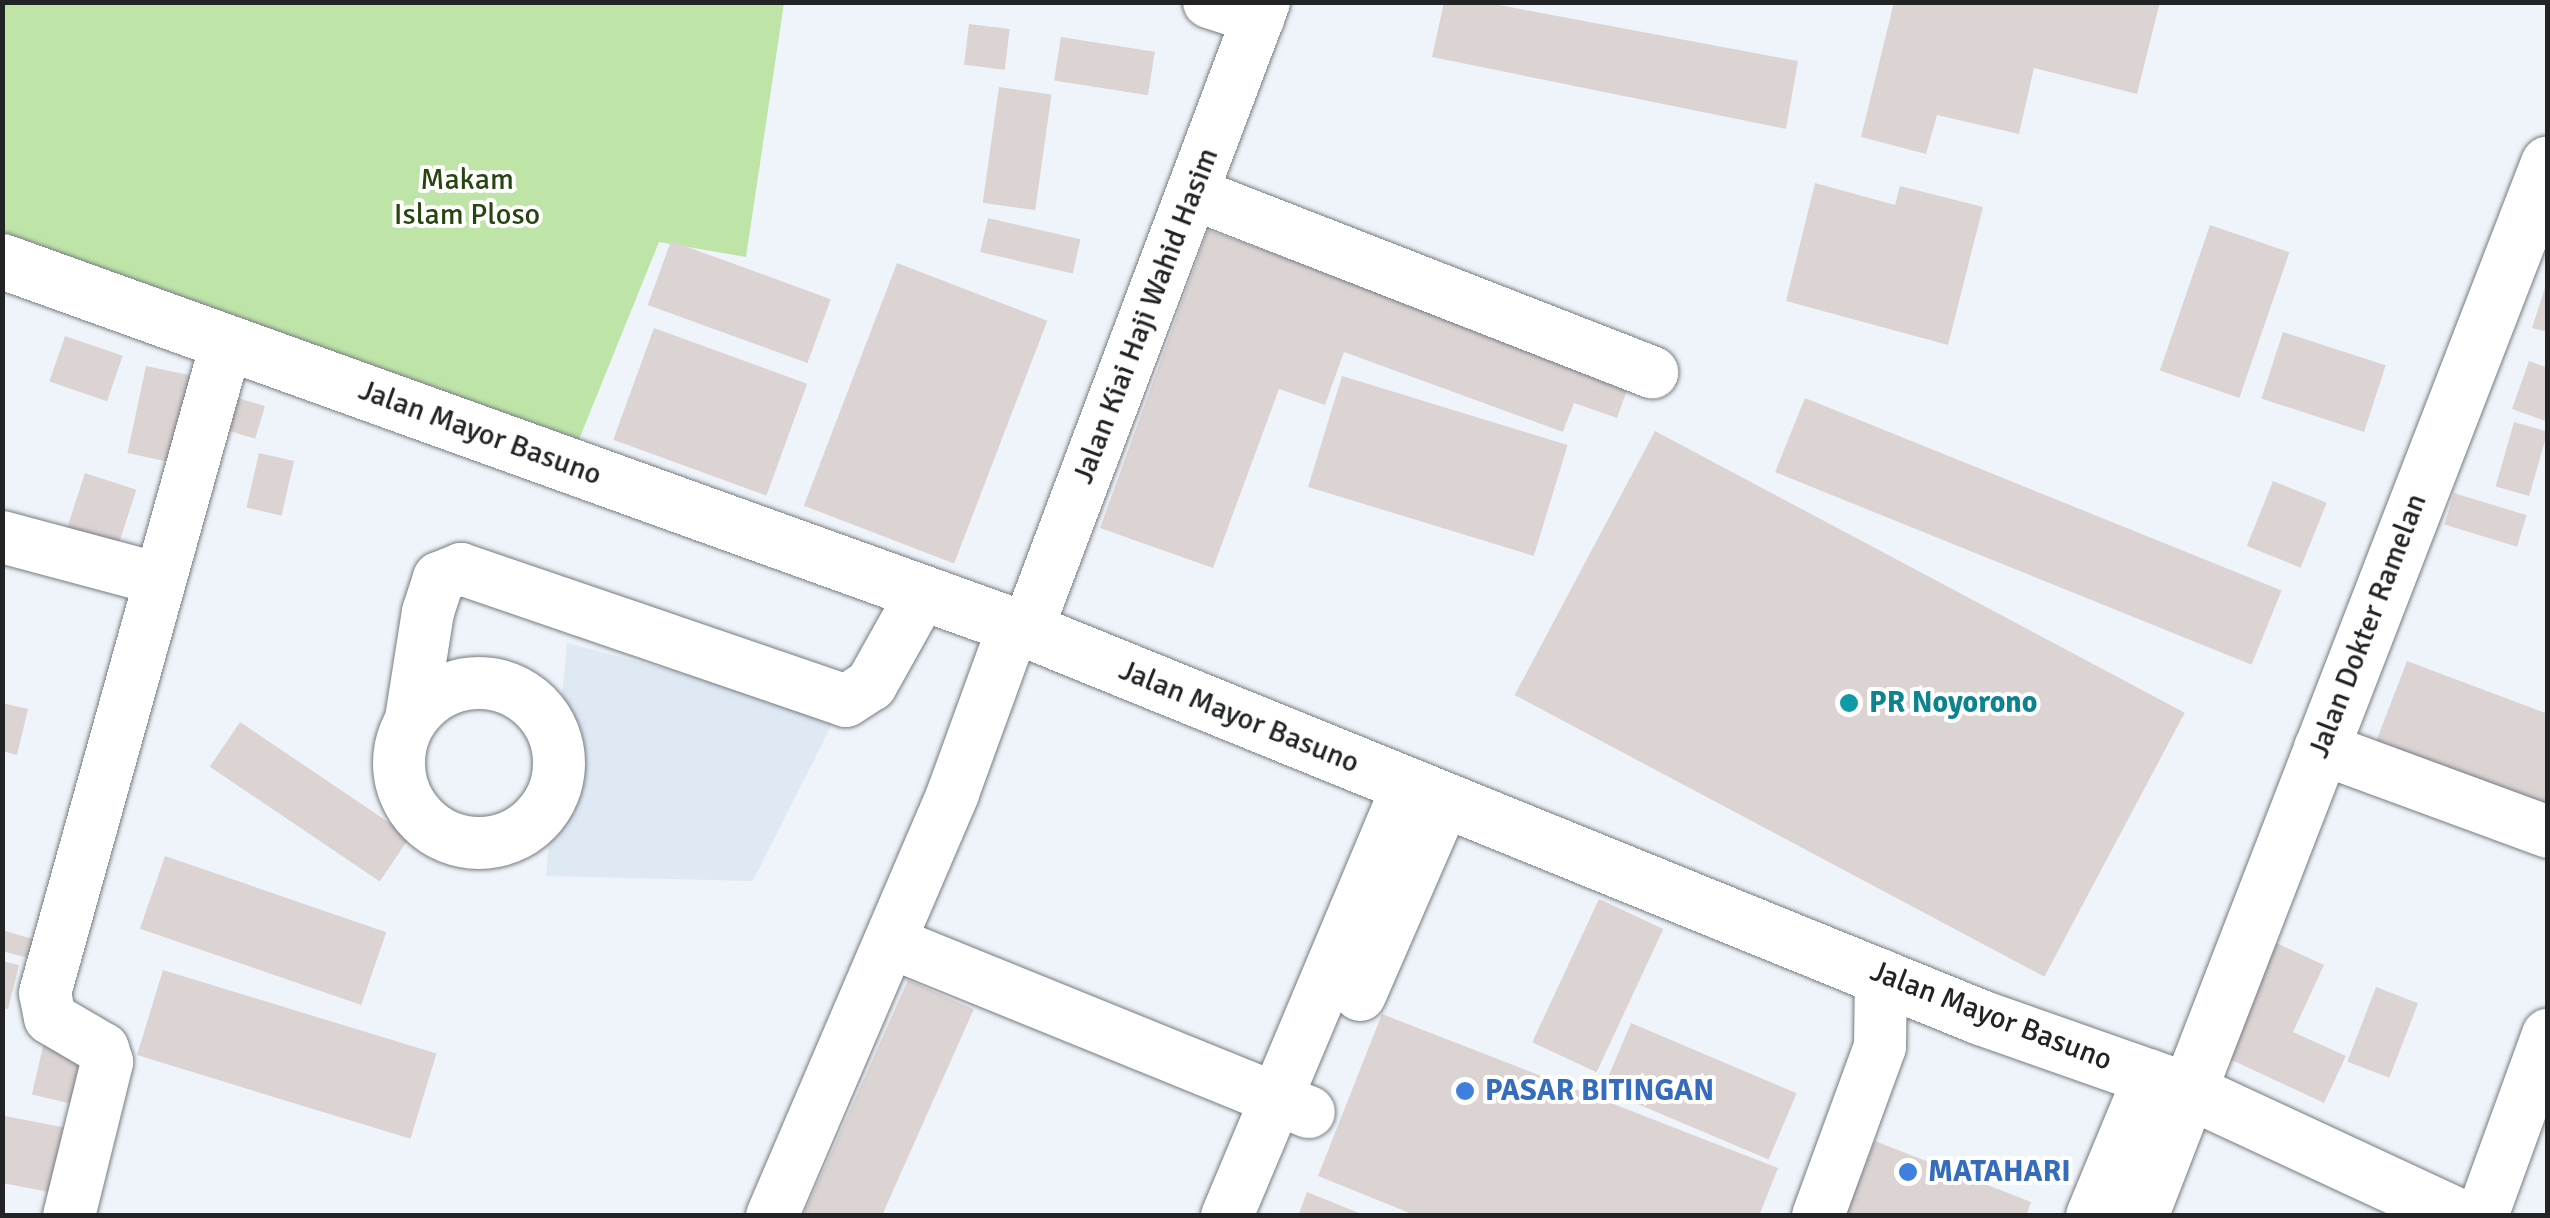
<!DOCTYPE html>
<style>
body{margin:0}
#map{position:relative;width:2550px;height:1218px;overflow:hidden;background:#eff4fa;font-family:Signika,sans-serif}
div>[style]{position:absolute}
.built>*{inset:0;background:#dee9f4}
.green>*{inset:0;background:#bfe4a8}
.building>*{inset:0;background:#dcd4d3;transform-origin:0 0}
.roads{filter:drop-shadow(0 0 2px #777c81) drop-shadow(0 0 2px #777c81)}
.minor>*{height:52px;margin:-26px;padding:0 26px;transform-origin:26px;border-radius:26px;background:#fff}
.minor>.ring{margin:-26px;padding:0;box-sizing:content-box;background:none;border:52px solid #fff;border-radius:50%}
.major>*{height:55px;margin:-27.5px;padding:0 27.5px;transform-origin:27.5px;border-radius:27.5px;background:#fff}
.dots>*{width:28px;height:28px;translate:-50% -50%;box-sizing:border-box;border:5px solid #fff;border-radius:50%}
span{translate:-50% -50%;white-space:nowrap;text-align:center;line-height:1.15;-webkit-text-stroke:8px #fff;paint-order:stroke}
.park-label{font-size:30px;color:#284510}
.street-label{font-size:30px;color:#212325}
.culture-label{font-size:30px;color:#0d838f;font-weight:700}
.left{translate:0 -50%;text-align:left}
.shop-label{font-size:30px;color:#366cbe;font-weight:700}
.frame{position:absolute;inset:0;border:5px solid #212325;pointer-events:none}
</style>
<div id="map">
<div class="built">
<i style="clip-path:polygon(567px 643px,837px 714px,753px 881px,546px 876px)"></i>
</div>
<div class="green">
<i style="clip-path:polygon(3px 3px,784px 3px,746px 257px,659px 242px,578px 442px,3px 243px)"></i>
</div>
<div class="building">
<i style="clip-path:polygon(1444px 2px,1483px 2px,1798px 61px,1786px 129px,1432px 57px)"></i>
<i style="clip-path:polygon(1894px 2px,2160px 2px,2137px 94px,2034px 68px,2019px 134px,1937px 115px,1926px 154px,1861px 137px)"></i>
<i style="left:969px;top:24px;width:41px;height:41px;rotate:7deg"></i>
<i style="left:1061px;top:37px;width:95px;height:44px;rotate:9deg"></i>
<i style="left:999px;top:87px;width:53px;height:117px;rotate:8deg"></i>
<i style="clip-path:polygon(1815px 183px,1895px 205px,1900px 186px,1983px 207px,1948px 345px,1786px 301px)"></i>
<i style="left:988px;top:218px;width:95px;height:35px;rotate:13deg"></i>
<i style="left:2210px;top:225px;width:84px;height:154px;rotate:19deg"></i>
<i style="clip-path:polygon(1208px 230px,1630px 382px,1617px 418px,1574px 403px,1563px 432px,1344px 352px,1325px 405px,1279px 389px,1213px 568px,1100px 528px)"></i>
<i style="left:671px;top:241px;width:170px;height:68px;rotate:20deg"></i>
<i style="left:897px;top:263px;width:161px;height:260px;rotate:21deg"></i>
<i style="clip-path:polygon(2548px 278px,2548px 332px,2532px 328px)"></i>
<i style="left:654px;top:328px;width:163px;height:119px;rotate:20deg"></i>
<i style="left:2283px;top:332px;width:108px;height:70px;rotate:18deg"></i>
<i style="left:65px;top:336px;width:61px;height:48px;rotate:19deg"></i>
<i style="clip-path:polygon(2529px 361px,2548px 368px,2548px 422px,2512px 409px)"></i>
<i style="left:146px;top:366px;width:45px;height:89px;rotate:12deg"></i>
<i style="left:1342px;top:376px;width:236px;height:116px;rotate:17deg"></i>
<i style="left:222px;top:393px;width:45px;height:34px;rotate:17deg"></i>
<i style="left:1805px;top:398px;width:514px;height:80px;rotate:22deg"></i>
<i style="left:2514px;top:422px;width:35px;height:67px;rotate:16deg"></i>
<i style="left:1655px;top:431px;width:600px;height:299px;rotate:28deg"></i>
<i style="left:259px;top:453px;width:36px;height:56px;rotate:13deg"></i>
<i style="left:85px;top:473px;width:54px;height:58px;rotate:18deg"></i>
<i style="left:2273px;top:481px;width:58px;height:70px;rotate:22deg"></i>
<i style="left:2454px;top:493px;width:76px;height:33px;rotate:17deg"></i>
<i style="clip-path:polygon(2407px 661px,2548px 714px,2548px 818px,2372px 752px)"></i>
<i style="clip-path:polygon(2px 703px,28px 709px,17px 755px,2px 751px)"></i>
<i style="left:240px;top:722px;width:205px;height:54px;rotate:34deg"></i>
<i style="left:165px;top:856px;width:234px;height:77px;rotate:19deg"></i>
<i style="left:1599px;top:899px;width:71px;height:158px;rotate:25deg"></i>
<i style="clip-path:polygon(2px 930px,33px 939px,28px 958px,2px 951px)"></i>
<i style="clip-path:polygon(2274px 942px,2324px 965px,2293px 1032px,2346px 1056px,2324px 1103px,2221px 1055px)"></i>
<i style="clip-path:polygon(2px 961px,19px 965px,8px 1009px,2px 1008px)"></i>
<i style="left:163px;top:970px;width:286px;height:89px;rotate:17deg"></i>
<i style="left:908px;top:980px;width:72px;height:260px;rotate:24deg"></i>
<i style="left:2376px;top:987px;width:45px;height:80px;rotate:21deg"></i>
<i style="clip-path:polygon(1382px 1014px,1778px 1168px,1759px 1216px,1417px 1216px,1318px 1176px)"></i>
<i style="left:1631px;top:1023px;width:180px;height:72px;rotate:23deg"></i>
<i style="left:44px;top:1042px;width:57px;height:54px;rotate:13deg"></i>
<i style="clip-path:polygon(5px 1116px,72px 1129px,60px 1194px,2px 1183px)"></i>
<i style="clip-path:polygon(1875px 1141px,2031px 1202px,2026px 1216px,1845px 1216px)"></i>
<i style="clip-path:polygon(1307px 1192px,1364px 1215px,1364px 1216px,1298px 1216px)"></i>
</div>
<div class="roads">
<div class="minor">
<i style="left:1209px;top:2px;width:52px;rotate:18.1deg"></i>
<i style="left:1192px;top:193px;width:494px;rotate:21.3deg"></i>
<i style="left:2px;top:537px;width:163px;rotate:15deg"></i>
<i style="left:1027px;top:630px;width:671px;rotate:-69.32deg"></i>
<i class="ring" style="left:399px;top:683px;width:108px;height:108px"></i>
<i style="left:411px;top:719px;width:108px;rotate:-81deg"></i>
<i style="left:428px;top:612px;width:36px;rotate:-72deg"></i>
<i style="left:439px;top:578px;width:24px;rotate:-22deg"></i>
<i style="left:461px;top:569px;width:407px;rotate:18.9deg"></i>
<i style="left:846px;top:701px;width:30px;rotate:-33deg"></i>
<i style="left:871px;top:685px;width:107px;rotate:-60.8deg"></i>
<i style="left:2320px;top:748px;width:243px;rotate:20.2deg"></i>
<i style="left:890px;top:942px;width:452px;rotate:22.1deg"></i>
<i style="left:1360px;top:995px;width:210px;rotate:-66.5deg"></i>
<i style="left:69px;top:1216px;width:159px;rotate:-76.1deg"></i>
<i style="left:107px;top:1062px;width:14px;rotate:-107deg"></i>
<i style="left:103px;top:1049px;width:61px;rotate:-149.7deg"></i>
<i style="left:50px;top:1018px;width:25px;rotate:-101deg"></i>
<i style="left:45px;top:993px;width:677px;rotate:-74.4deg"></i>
<i style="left:772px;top:1216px;width:460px;rotate:-66.8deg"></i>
<i style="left:953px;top:793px;width:179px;rotate:-70deg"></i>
<i style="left:1227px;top:1216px;width:467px;rotate:-67.2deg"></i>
<i style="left:1818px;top:1216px;width:180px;rotate:-69.9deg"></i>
<i style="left:1880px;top:1047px;width:72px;rotate:-89.2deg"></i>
<i style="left:2092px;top:1216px;width:152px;rotate:-67.5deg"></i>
<i style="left:2482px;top:1216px;width:193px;rotate:-70deg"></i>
</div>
<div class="major">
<i style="left:2px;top:261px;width:1089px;rotate:19.8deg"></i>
<i style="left:1027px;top:630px;width:1029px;rotate:22.1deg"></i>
<i style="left:1980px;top:1017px;width:219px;rotate:19.4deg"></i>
<i style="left:2187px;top:1090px;width:299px;rotate:24.9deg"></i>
<i style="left:2140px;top:1216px;width:1129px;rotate:-68.82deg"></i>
</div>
</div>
<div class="dots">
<i style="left:1849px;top:703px;background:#0f9aa8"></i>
<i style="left:1465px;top:1091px;background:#3f7fe0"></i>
<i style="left:1908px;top:1172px;background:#3f7fe0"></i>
</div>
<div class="park-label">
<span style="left:467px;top:197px">Makam<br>Islam Ploso</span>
</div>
<div class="street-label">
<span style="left:1146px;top:316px;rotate:-69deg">Jalan Kiai Haji Wahid Hasim</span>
<span style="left:480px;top:433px;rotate:20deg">Jalan Mayor Basuno</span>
<span style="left:2368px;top:626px;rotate:-69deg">Jalan Dokter Ramelan</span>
<span style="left:1239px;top:717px;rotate:22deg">Jalan Mayor Basuno</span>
<span style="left:1991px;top:1016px;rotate:21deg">Jalan Mayor Basuno</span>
</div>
<div class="culture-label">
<span class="left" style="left:1869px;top:703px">PR Noyorono</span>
</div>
<div class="shop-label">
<span class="left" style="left:1485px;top:1091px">PASAR BITINGAN</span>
<span class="left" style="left:1928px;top:1172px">MATAHARI</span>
</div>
<div class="frame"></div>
</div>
